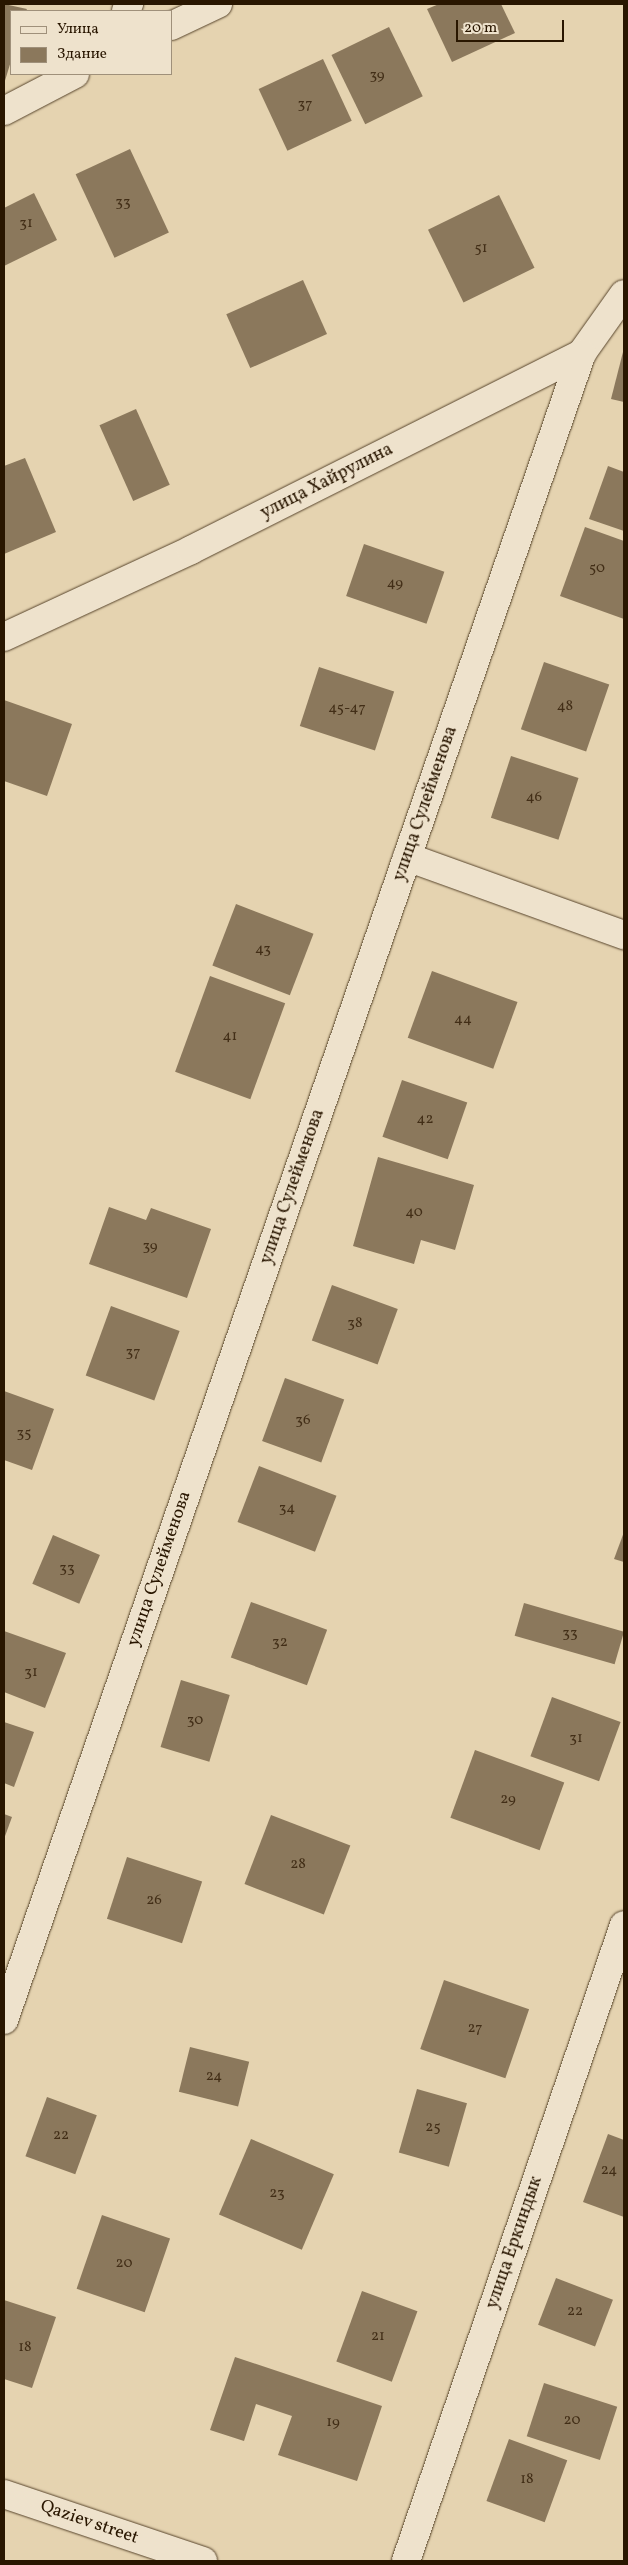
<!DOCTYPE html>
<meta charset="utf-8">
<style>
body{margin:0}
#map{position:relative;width:628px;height:2565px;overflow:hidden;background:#e5d3b0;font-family:Vollkorn,serif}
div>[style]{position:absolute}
.building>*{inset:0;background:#8b785c;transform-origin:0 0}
.roads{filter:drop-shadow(0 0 1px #58452c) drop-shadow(0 0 1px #58452c)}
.minor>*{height:28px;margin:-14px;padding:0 14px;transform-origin:14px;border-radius:14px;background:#eee2cc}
span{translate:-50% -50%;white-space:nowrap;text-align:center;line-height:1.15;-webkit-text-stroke:4px #eee2cc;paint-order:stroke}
.number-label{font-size:15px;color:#422e17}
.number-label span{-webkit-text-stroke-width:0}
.street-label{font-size:18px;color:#291600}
.frame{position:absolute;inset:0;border:5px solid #291600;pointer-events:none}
.legend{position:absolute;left:10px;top:10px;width:162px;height:65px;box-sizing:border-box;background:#eee2cc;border:1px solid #9f907a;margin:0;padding:6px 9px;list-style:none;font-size:15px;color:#291600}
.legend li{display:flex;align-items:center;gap:10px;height:25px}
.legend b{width:25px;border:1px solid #9f907a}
.scale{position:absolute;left:456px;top:20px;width:108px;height:22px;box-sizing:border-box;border:2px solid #291600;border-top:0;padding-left:6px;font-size:15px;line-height:18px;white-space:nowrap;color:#291600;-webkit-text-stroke:4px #eee2cc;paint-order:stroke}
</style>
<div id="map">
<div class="building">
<i style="clip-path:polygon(4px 4px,27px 9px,26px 11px,11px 11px,11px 61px,4px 84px)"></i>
<i style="clip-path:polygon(439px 4px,501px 4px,515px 33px,452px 62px,427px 9px)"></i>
<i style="left:389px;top:27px;width:77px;height:64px;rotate:64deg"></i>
<i style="left:323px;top:59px;width:68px;height:71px;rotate:65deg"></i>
<i style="left:130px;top:149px;width:92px;height:60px;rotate:65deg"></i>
<i style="clip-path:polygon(34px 193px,57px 240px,4px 266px,4px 208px)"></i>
<i style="left:499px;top:195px;width:81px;height:79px;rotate:64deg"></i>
<i style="left:303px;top:280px;width:59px;height:84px;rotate:66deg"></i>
<i style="clip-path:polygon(624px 348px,624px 402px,611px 399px)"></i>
<i style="left:136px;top:409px;width:83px;height:40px;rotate:66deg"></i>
<i style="clip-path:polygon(25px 458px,56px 532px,4px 554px,4px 466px)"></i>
<i style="clip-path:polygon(608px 466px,624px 472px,624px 531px,589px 519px)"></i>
<i style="clip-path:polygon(585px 527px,624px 541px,624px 619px,560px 596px)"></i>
<i style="left:364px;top:544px;width:85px;height:55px;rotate:19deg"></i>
<i style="left:544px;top:662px;width:69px;height:71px;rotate:19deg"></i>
<i style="left:319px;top:667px;width:79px;height:62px;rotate:18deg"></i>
<i style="clip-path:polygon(4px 700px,72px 724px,47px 796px,4px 781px)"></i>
<i style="left:511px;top:756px;width:71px;height:65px;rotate:18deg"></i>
<i style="left:236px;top:904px;width:83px;height:66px;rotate:21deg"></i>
<i style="left:432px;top:971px;width:91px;height:71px;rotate:20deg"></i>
<i style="left:210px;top:976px;width:80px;height:102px;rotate:20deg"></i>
<i style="left:402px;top:1080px;width:69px;height:60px;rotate:19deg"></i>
<i style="clip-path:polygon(378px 1157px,474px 1185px,455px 1250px,421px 1240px,414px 1264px,353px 1246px)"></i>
<i style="clip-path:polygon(109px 1207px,146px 1220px,151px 1208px,211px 1229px,187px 1298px,89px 1264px)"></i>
<i style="left:332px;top:1285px;width:70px;height:59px;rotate:20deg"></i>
<i style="left:111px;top:1306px;width:73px;height:74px;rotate:20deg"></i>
<i style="left:285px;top:1378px;width:63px;height:67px;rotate:20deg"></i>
<i style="clip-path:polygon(4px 1391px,54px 1409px,32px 1470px,4px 1460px)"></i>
<i style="left:259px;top:1466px;width:83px;height:60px;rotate:21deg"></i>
<i style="clip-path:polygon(624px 1532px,624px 1562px,614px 1559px)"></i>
<i style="left:53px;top:1535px;width:51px;height:53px;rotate:23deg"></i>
<i style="left:251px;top:1602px;width:81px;height:59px;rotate:20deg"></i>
<i style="left:524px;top:1603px;width:104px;height:34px;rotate:16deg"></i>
<i style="clip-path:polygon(4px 1631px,66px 1653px,45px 1708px,4px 1692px)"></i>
<i style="left:181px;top:1680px;width:51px;height:70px;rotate:17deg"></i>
<i style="left:552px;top:1697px;width:73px;height:63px;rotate:20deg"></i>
<i style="clip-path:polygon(4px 1722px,34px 1732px,14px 1787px,4px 1783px)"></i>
<i style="left:475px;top:1750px;width:95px;height:72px;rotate:20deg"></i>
<i style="clip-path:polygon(4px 1814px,12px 1817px,4px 1839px)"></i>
<i style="left:271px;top:1815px;width:85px;height:74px;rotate:21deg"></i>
<i style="left:127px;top:1857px;width:79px;height:65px;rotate:18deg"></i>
<i style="left:444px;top:1980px;width:90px;height:73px;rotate:19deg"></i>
<i style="left:190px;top:2047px;width:61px;height:46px;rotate:14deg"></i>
<i style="left:417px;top:2089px;width:52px;height:66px;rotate:16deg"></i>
<i style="left:47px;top:2097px;width:53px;height:63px;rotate:20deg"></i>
<i style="clip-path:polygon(608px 2134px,624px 2140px,624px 2217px,583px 2202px)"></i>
<i style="left:251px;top:2139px;width:90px;height:82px;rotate:23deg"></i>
<i style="left:102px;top:2215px;width:72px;height:78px;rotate:19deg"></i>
<i style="left:556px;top:2278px;width:61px;height:50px;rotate:21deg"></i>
<i style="left:362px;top:2291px;width:59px;height:75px;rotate:20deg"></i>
<i style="clip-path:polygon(4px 2300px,56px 2317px,32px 2388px,4px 2379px)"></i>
<i style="clip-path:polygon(235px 2357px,382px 2406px,357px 2481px,278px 2455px,292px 2416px,256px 2404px,244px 2441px,210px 2430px)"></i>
<i style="left:544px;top:2383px;width:77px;height:56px;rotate:18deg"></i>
<i style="left:509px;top:2439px;width:62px;height:66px;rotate:20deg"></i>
</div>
<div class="roads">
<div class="minor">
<i style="left:126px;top:11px;width:8px;rotate:-67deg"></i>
<i style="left:171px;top:26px;width:52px;rotate:-25.1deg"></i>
<i style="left:4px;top:111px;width:80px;rotate:-27.5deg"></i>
<i style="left:4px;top:637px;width:206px;rotate:-24.9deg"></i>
<i style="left:191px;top:550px;width:438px;rotate:-26.7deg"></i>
<i style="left:582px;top:353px;width:72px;rotate:-54.6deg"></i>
<i style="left:407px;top:857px;width:231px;rotate:19.8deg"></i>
<i style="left:4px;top:2020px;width:1764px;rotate:-70.88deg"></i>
<i style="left:4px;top:2494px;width:210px;rotate:18.6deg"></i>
<i style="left:406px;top:2561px;width:672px;rotate:-71.08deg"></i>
</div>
</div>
<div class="number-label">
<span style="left:377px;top:76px">39</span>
<span style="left:305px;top:105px">37</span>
<span style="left:123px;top:203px">33</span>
<span style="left:26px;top:224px">31</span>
<span style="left:481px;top:249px">51</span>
<span style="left:597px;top:569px">50</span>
<span style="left:395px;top:584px">49</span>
<span style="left:565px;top:707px">48</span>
<span style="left:347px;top:709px">45-47</span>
<span style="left:534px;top:798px">46</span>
<span style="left:263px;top:950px">43</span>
<span style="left:463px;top:1020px">44</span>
<span style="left:230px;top:1037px">41</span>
<span style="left:425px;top:1120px">42</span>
<span style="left:414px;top:1213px">40</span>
<span style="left:150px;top:1247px">39</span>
<span style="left:355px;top:1324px">38</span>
<span style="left:133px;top:1353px">37</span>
<span style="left:303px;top:1421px">36</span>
<span style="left:24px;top:1434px">35</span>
<span style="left:287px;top:1509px">34</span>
<span style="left:67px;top:1569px">33</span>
<span style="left:570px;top:1634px">33</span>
<span style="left:280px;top:1643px">32</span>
<span style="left:31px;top:1673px">31</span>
<span style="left:195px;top:1721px">30</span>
<span style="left:576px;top:1739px">31</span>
<span style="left:508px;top:1800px">29</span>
<span style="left:298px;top:1865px">28</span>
<span style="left:154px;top:1901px">26</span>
<span style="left:475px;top:2029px">27</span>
<span style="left:214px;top:2077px">24</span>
<span style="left:433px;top:2128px">25</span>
<span style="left:61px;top:2136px">22</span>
<span style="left:609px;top:2171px">24</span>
<span style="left:277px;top:2194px">23</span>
<span style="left:124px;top:2264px">20</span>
<span style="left:575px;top:2312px">22</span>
<span style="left:378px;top:2337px">21</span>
<span style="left:25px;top:2348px">18</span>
<span style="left:572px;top:2421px">20</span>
<span style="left:333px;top:2423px">19</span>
<span style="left:527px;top:2480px">18</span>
</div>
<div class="street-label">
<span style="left:327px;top:482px;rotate:-27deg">улица Хайрулина</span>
<span style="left:426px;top:804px;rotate:-71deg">улица Сулейменова</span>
<span style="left:293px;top:1187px;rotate:-71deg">улица Сулейменова</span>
<span style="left:160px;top:1569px;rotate:-71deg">улица Сулейменова</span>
<span style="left:515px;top:2243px;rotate:-71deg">улица Еркиндык</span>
<span style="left:89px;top:2523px;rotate:19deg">Qaziev street</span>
</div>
<div class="frame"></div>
<ul class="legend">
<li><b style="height:6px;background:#eee2cc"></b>Улица</li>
<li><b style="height:14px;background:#8b785c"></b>Здание</li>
</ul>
<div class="scale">20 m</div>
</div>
